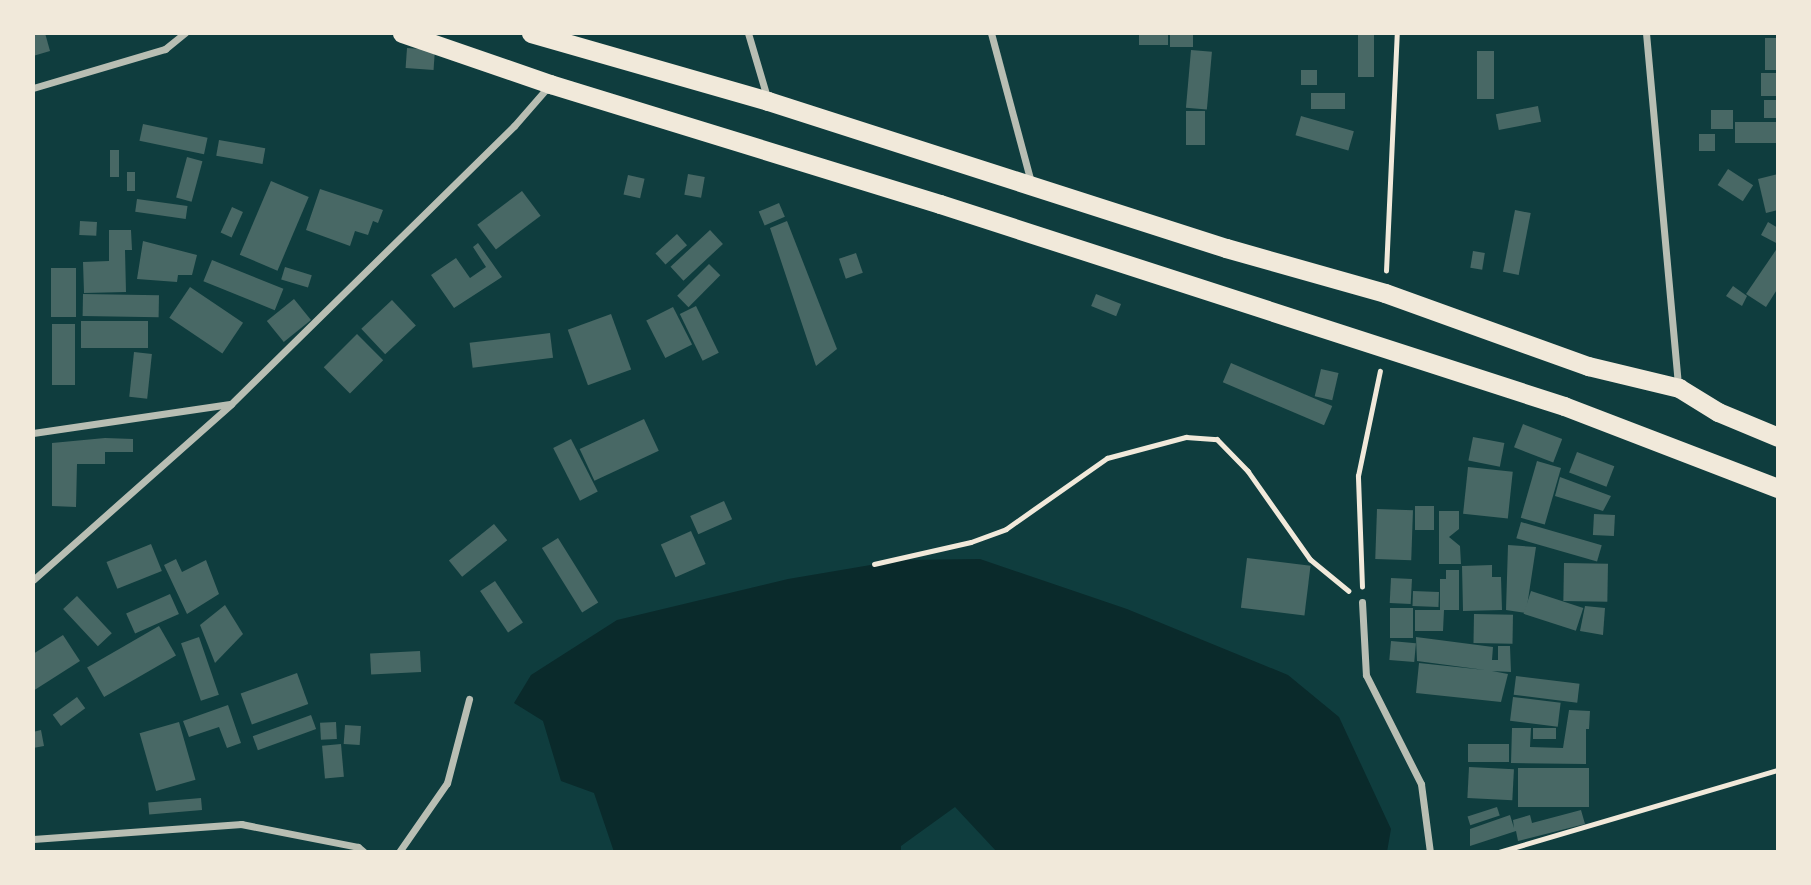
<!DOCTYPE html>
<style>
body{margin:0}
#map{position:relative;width:1811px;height:885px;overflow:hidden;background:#0f3d3e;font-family:Signika,sans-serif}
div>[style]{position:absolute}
.water>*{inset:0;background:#0a2a2b}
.building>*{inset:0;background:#486865;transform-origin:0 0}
.path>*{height:4.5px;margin:-2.25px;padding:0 2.25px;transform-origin:2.25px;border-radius:2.25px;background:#f1e9da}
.minor>*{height:7px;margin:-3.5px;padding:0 3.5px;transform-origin:3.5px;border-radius:3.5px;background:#b8beb3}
.trunk>*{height:19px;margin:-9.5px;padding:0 9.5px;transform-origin:9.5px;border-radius:9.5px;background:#f1e9da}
span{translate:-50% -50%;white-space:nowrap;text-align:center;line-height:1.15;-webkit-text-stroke:5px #f1e9da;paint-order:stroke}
.frame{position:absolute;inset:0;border:35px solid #f1e9da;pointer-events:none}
</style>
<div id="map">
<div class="water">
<i style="clip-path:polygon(980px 559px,1127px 609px,1288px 675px,1339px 717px,1391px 829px,1387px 852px,997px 852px,955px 807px,901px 846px,901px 852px,614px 852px,594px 793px,561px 781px,543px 721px,514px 703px,531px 675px,617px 620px,788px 579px,900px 560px)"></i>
</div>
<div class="building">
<i style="clip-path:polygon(33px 33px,45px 33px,50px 51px,33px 56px)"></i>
<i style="left:1139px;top:33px;width:29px;height:12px"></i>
<i style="left:1170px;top:33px;width:23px;height:14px"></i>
<i style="left:1358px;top:33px;width:16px;height:44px"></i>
<i style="left:1765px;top:38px;width:13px;height:32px"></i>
<i style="left:407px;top:48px;width:28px;height:20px;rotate:4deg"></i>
<i style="left:1191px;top:50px;width:21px;height:58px;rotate:5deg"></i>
<i style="left:1477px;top:51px;width:17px;height:48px"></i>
<i style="left:1301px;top:70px;width:16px;height:15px"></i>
<i style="left:1761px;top:73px;width:16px;height:23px"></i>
<i style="left:1311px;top:93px;width:34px;height:16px"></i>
<i style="left:1764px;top:100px;width:14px;height:18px"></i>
<i style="left:1538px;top:106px;width:16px;height:43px;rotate:79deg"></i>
<i style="left:1711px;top:110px;width:22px;height:19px"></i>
<i style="left:1186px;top:111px;width:19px;height:34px"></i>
<i style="left:1301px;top:116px;width:55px;height:20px;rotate:16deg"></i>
<i style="left:1778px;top:122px;width:21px;height:43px;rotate:90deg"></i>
<i style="left:143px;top:124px;width:66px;height:17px;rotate:12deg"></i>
<i style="left:1699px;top:134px;width:16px;height:17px"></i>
<i style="left:219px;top:140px;width:47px;height:16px;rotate:10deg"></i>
<i style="left:110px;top:150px;width:9px;height:27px"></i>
<i style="left:187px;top:157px;width:16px;height:42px;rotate:15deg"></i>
<i style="left:1728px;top:169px;width:30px;height:19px;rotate:33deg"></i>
<i style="left:127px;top:172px;width:8px;height:19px"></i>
<i style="left:688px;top:174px;width:17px;height:21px;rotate:10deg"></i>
<i style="clip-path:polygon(1778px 174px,1778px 210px,1766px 213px,1758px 179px)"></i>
<i style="left:628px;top:175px;width:17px;height:20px;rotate:13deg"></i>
<i style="left:271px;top:181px;width:41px;height:80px;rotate:23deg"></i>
<i style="clip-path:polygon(320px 189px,383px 210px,378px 223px,373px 221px,368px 235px,355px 231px,350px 246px,306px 230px)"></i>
<i style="left:522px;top:191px;width:31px;height:56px;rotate:53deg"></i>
<i style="left:137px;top:199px;width:51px;height:13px;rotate:8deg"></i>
<i style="left:779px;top:203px;width:15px;height:22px;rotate:67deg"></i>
<i style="left:232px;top:207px;width:12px;height:28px;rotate:24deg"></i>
<i style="left:1515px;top:210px;width:16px;height:63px;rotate:11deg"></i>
<i style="left:80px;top:221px;width:17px;height:14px;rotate:3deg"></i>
<i style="clip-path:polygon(787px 221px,837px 349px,816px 366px,770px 228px)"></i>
<i style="clip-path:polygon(1768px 222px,1778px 228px,1778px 244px,1761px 235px)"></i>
<i style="clip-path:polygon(109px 230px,131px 230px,132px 250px,125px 250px,126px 292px,84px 293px,83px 262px,109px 261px)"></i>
<i style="left:710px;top:230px;width:19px;height:54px;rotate:47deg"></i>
<i style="left:677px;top:234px;width:15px;height:29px;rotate:48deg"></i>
<i style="clip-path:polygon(143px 241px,197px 255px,192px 275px,178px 275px,177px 282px,137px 279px)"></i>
<i style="clip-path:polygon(478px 243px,502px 277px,454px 308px,431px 275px,456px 258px,470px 278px,486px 267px,473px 247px)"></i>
<i style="clip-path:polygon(1778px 247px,1778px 288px,1766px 307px,1746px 294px)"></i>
<i style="left:1473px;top:251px;width:12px;height:17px;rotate:9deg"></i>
<i style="left:856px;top:253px;width:21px;height:18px;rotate:71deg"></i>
<i style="left:212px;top:260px;width:77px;height:23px;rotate:22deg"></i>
<i style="left:709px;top:264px;width:16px;height:45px;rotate:45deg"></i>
<i style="left:285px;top:267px;width:28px;height:13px;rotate:17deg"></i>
<i style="left:51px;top:268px;width:25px;height:49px"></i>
<i style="clip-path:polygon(1733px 286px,1747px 296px,1742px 306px,1726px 296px)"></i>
<i style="left:190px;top:287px;width:64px;height:37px;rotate:34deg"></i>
<i style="left:83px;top:294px;width:76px;height:22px;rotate:1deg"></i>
<i style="left:1096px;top:294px;width:27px;height:13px;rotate:22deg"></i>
<i style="left:294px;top:299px;width:27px;height:35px;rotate:51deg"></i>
<i style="left:392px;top:300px;width:35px;height:42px;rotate:47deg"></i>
<i style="left:696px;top:306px;width:52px;height:18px;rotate:64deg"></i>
<i style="left:673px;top:307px;width:42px;height:30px;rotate:63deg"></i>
<i style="left:611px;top:314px;width:59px;height:46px;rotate:70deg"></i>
<i style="left:81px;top:321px;width:67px;height:27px"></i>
<i style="left:52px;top:324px;width:23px;height:61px"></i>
<i style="left:550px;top:333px;width:25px;height:81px;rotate:83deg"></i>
<i style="left:357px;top:334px;width:37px;height:47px;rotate:45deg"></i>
<i style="left:134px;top:352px;width:18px;height:45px;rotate:6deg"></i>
<i style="left:1231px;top:363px;width:110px;height:21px;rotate:23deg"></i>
<i style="left:1321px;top:369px;width:18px;height:28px;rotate:13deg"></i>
<i style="left:644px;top:419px;width:35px;height:71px;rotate:65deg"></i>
<i style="left:1523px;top:424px;width:42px;height:25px;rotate:21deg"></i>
<i style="left:1473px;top:437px;width:32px;height:24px;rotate:11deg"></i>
<i style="clip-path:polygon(105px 438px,133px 439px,133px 452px,105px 452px,105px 464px,77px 464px,76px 507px,52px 506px,52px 443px)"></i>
<i style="left:571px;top:439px;width:59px;height:20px;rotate:63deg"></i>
<i style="left:1577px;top:452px;width:40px;height:22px;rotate:21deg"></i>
<i style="left:1537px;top:461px;width:25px;height:59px;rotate:16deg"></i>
<i style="left:1468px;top:467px;width:45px;height:47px;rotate:6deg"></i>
<i style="clip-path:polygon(1560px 477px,1611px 496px,1603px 511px,1555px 496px)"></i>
<i style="left:724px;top:501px;width:20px;height:37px;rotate:66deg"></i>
<i style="left:1415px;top:506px;width:19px;height:24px"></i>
<i style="left:1377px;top:509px;width:36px;height:50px;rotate:2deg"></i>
<i style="clip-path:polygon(1439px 511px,1459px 511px,1459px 529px,1449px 537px,1460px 546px,1461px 564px,1439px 564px)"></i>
<i style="left:1594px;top:514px;width:21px;height:21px;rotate:3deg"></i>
<i style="left:1521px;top:522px;width:84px;height:17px;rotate:16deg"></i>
<i style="left:494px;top:524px;width:21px;height:58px;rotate:51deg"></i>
<i style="left:691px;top:531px;width:36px;height:33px;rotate:66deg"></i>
<i style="left:558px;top:538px;width:76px;height:19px;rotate:58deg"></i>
<i style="left:151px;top:544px;width:29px;height:48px;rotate:68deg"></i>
<i style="clip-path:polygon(1508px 545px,1536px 547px,1526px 613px,1506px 610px)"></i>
<i style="left:1247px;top:558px;width:64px;height:50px;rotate:7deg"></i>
<i style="clip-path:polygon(176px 559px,182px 572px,206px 560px,219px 594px,187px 614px,164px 565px)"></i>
<i style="left:1564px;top:563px;width:44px;height:38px;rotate:1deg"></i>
<i style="clip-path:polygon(1492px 565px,1492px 577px,1501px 577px,1502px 610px,1463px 611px,1462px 566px)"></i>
<i style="clip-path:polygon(1446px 570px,1459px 570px,1459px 610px,1444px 610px,1443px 631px,1415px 631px,1415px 610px,1440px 610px,1440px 579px,1446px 579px)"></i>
<i style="left:1391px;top:578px;width:21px;height:25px;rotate:3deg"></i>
<i style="left:495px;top:581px;width:50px;height:18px;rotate:56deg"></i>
<i style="left:1413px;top:591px;width:26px;height:15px;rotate:2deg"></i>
<i style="left:1531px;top:591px;width:55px;height:24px;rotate:18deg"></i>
<i style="left:170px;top:594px;width:22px;height:48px;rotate:66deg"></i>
<i style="left:77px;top:596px;width:51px;height:19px;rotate:47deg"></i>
<i style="clip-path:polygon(225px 605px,243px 634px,215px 663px,200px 625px)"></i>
<i style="clip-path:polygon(1585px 606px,1605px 608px,1603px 635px,1580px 631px)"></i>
<i style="left:1390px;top:608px;width:23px;height:30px"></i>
<i style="left:1474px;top:614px;width:39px;height:29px;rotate:1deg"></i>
<i style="left:159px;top:626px;width:34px;height:83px;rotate:60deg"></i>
<i style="clip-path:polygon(63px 635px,80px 661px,33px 691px,33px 654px)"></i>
<i style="left:199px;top:637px;width:61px;height:19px;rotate:71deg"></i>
<i style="clip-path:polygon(1416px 637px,1493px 647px,1492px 660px,1498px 660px,1498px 646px,1510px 646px,1511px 672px,1492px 671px,1508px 674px,1501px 702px,1416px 693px,1419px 663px,1485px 670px,1417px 661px)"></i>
<i style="left:1391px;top:641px;width:25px;height:19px;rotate:5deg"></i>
<i style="left:420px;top:651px;width:21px;height:50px;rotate:87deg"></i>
<i style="left:297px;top:673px;width:33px;height:60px;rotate:70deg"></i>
<i style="left:1516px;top:676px;width:64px;height:19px;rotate:7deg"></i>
<i style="left:77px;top:697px;width:14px;height:30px;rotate:54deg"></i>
<i style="left:1513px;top:697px;width:48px;height:24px;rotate:7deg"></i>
<i style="clip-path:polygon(228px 705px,241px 743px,227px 748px,219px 727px,189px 737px,183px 721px)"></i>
<i style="clip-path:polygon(1569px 710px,1590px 711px,1589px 729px,1586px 729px,1586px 764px,1511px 763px,1512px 728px,1531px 728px,1530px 747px,1563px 748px)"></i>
<i style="left:311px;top:715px;width:15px;height:62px;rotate:70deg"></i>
<i style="left:179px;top:722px;width:60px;height:41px;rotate:74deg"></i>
<i style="left:336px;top:722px;width:17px;height:16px;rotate:87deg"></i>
<i style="left:345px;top:725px;width:16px;height:19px;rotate:4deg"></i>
<i style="left:1533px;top:728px;width:23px;height:11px"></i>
<i style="clip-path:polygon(41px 730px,44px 746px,33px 748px,33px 732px)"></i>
<i style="left:341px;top:744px;width:33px;height:19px;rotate:85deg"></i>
<i style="left:1468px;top:744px;width:41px;height:18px"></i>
<i style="left:1469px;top:767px;width:45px;height:31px;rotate:3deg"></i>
<i style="left:1518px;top:768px;width:71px;height:39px"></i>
<i style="left:201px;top:798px;width:12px;height:53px;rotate:85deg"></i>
<i style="left:1497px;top:807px;width:9px;height:31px;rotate:72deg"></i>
<i style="clip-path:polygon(1581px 810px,1585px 824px,1518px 841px,1516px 831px,1470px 846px,1470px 829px,1510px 815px,1514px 828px,1513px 820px,1530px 815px,1532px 823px)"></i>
</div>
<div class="path">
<i style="left:1386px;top:271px;width:238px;rotate:-87.4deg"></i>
<i style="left:874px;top:564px;width:99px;rotate:-12.8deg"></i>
<i style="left:971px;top:542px;width:37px;rotate:-20deg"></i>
<i style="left:1006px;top:529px;width:123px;rotate:-35.1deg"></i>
<i style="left:1107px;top:458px;width:82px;rotate:-14.9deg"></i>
<i style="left:1186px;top:437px;width:31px;rotate:4deg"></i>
<i style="left:1217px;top:439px;width:45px;rotate:45.9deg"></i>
<i style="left:1248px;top:471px;width:108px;rotate:54.8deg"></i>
<i style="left:1310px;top:559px;width:50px;rotate:39.4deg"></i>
<i style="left:1362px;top:587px;width:111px;rotate:-92.1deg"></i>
<i style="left:1358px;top:476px;width:107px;rotate:-78.2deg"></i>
<i style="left:1499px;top:852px;width:291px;rotate:-16.4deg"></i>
</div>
<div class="minor">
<i style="left:748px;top:33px;width:67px;rotate:73.5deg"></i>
<i style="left:991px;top:33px;width:154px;rotate:75deg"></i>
<i style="left:1646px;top:33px;width:353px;rotate:84.8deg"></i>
<i style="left:33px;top:88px;width:138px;rotate:-16.5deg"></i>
<i style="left:165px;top:49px;width:26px;rotate:-39deg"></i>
<i style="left:33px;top:433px;width:199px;rotate:-8.4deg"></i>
<i style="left:33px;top:580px;width:265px;rotate:-41.6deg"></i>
<i style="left:231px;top:404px;width:397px;rotate:-44.5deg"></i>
<i style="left:514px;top:126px;width:52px;rotate:-48.9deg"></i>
<i style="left:1362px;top:602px;width:73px;rotate:86.9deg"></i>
<i style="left:1366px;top:675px;width:122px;rotate:63.2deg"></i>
<i style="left:1421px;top:784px;width:69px;rotate:82.5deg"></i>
<i style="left:33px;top:839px;width:209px;rotate:-4.1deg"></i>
<i style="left:241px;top:824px;width:119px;rotate:11.1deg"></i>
<i style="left:358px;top:847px;width:8px;rotate:40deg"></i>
<i style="left:399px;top:852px;width:84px;rotate:-55.2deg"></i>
<i style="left:447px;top:783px;width:87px;rotate:-75.3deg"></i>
</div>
<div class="trunk">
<i style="left:402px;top:33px;width:157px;rotate:19deg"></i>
<i style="left:550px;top:84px;width:408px;rotate:17.1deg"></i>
<i style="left:940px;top:204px;width:656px;rotate:17.94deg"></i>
<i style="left:1564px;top:406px;width:229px;rotate:21deg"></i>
<i style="left:531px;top:33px;width:247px;rotate:16deg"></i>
<i style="left:768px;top:101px;width:481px;rotate:17.8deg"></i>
<i style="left:1226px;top:248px;width:165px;rotate:15.8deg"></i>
<i style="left:1385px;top:293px;width:216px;rotate:19.8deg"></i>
<i style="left:1588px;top:366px;width:94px;rotate:13.6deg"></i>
<i style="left:1679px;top:388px;width:46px;rotate:31.6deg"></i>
<i style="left:1718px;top:412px;width:65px;rotate:22.6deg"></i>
</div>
<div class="frame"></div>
</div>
